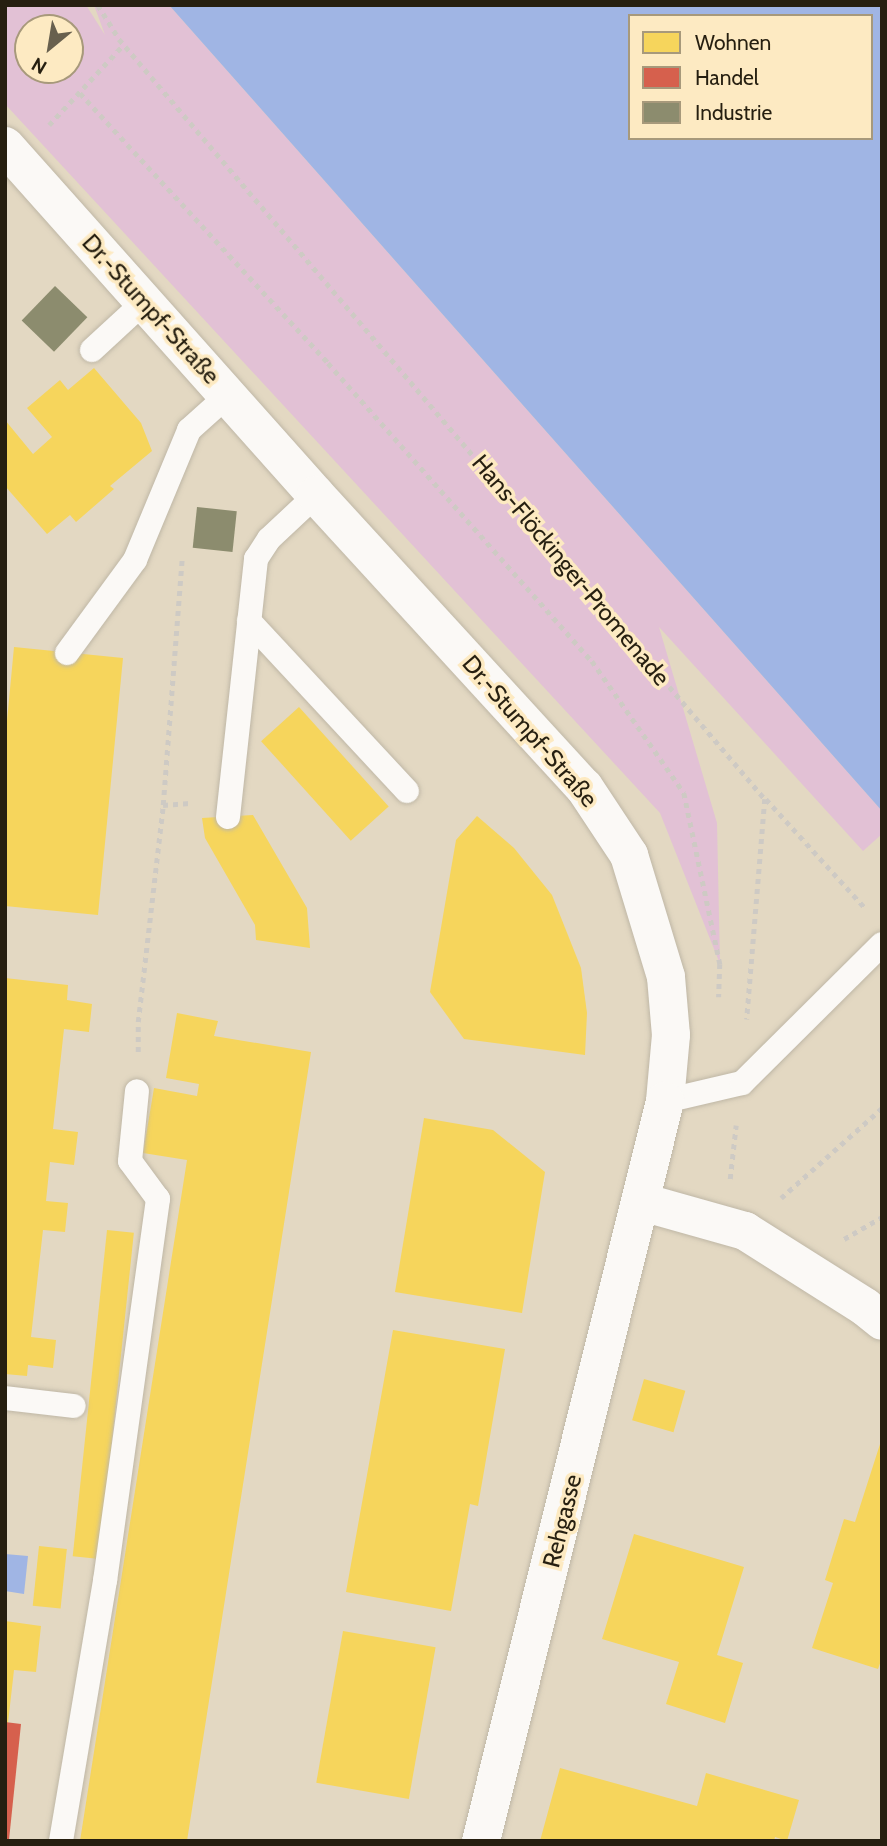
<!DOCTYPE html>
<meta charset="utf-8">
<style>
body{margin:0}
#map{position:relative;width:887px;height:1846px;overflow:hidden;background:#e3d8c2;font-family:Cabin,sans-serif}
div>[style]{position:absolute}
.green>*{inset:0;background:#e2c1d5}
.water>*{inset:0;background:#a0b5e4}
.homes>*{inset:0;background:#f6d55c;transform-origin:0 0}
.shops>*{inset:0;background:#d6604d}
.industry>*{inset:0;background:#8c8c6e;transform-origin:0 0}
.path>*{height:4.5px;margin-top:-2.25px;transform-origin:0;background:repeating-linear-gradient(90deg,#cecac4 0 5px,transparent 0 10px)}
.roads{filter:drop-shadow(0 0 2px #bfb7a6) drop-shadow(0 0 2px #bfb7a6)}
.lane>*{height:24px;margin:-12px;padding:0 12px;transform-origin:12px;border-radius:12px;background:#fbf9f6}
.street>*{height:38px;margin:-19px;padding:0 19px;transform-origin:19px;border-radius:19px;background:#fbf9f6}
span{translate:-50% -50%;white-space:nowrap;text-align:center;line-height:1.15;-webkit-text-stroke:7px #fdeac2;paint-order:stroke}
.street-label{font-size:24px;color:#261f10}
.frame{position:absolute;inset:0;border:7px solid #261f10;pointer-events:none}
.legend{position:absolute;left:628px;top:14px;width:245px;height:126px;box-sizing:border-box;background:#fdeac2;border:2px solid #a7997b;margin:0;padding:9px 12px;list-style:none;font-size:21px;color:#261f10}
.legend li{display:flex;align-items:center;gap:14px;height:35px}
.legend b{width:35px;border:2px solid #a7997b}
.north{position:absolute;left:14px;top:14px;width:70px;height:70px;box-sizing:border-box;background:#fdeac2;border:2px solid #a7997b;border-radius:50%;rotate:210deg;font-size:19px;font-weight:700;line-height:28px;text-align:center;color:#261f10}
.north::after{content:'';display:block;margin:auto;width:24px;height:32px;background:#68604e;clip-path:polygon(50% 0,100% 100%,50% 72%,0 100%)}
</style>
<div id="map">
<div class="green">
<i style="clip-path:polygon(evenodd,5px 5px,86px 5px,105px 35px,94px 5px,169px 5px,882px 811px,882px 834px,863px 851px,659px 627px,717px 823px,720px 964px,660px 813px,5px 104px,5px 5px,28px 28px,70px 28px,70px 70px,28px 70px,28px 28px)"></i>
</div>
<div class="water">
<i style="clip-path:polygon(evenodd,169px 5px,882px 5px,882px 811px,169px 5px,630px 16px,871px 16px,871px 138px,630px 138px,630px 16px)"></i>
<i style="clip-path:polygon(5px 1554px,28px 1556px,24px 1594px,5px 1591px)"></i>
</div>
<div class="homes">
<i style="clip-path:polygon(94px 368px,141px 423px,152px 451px,110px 486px,114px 489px,76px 522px,70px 515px,47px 534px,5px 486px,5px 420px,33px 454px,52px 437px,27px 408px,60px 380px,68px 390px)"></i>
<i style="clip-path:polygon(14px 647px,123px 658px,98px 915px,5px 906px,5px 742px)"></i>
<i style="left:299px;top:707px;width:134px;height:51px;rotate:48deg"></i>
<i style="clip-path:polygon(253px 815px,307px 908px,310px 948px,256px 940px,255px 925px,205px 838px,202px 818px)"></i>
<i style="clip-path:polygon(477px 816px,514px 848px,552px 895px,581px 968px,587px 1013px,585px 1055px,464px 1039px,430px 992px,456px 840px)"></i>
<i style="clip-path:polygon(5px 978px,68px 985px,67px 1000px,92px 1004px,89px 1032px,64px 1029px,53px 1129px,78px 1132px,74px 1165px,50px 1162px,46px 1201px,68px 1203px,65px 1232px,43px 1230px,31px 1337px,56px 1340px,53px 1368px,28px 1365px,27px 1376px,5px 1374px)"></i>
<i style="clip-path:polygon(177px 1013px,218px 1021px,214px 1036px,311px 1052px,187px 1841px,80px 1841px,187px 1160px,143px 1153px,154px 1088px,197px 1096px,199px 1084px,166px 1078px)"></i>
<i style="clip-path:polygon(424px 1118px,493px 1130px,545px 1172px,522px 1313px,395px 1292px)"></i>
<i style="left:107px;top:1230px;width:27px;height:328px;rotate:6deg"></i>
<i style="clip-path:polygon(393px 1330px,505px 1349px,478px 1506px,470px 1504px,451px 1611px,346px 1592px)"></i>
<i style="left:644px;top:1379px;width:43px;height:43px;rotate:16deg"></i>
<i style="clip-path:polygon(881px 1441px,882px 1658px,878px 1669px,812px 1648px,833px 1583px,825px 1580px,844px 1519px,855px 1522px)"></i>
<i style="clip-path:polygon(634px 1534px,744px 1567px,717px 1655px,743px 1663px,725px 1723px,666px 1704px,679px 1662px,602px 1639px)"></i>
<i style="left:39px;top:1546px;width:28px;height:60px;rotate:6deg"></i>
<i style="clip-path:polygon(5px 1621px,41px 1626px,36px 1672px,14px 1670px,8px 1723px,5px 1722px)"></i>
<i style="left:343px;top:1631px;width:94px;height:154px;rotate:10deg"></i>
<i style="clip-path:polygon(560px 1768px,697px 1806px,706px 1773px,799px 1800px,787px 1841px,775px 1837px,774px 1841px,540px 1841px)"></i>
</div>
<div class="shops">
<i style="clip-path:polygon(5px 1722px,21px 1724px,9px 1840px,5px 1840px)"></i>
</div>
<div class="industry">
<i style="left:55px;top:286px;width:45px;height:48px;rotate:44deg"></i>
<i style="left:197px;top:507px;width:40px;height:41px;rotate:6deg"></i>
</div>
<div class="path">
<i style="left:98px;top:5px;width:40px;rotate:58deg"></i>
<i style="left:119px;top:39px;width:997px;rotate:49.64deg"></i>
<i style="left:765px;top:799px;width:221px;rotate:94.7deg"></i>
<i style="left:80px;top:93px;width:367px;rotate:47.4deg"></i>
<i style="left:328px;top:363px;width:398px;rotate:48.5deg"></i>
<i style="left:592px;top:661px;width:161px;rotate:55.1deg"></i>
<i style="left:684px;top:793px;width:175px;rotate:78.1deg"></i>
<i style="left:720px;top:964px;width:33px;rotate:92deg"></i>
<i style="left:49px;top:125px;width:110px;rotate:-47.2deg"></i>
<i style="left:766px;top:799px;width:149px;rotate:47.7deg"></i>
<i style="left:163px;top:805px;width:248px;rotate:-85.6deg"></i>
<i style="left:138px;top:1052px;width:30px;rotate:-90deg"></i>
<i style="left:138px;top:1022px;width:218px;rotate:-83.4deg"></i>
<i style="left:163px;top:805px;width:27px;rotate:-4deg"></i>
<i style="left:730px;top:1179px;width:54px;rotate:-83.7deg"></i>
<i style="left:781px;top:1198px;width:135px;rotate:-41.7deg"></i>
<i style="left:844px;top:1239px;width:44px;rotate:-30.1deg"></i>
</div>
<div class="roads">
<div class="lane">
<i style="left:92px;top:350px;width:71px;rotate:-42.7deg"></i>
<i style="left:249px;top:621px;width:232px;rotate:47.1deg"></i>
<i style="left:67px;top:653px;width:115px;rotate:-53.8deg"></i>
<i style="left:135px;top:560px;width:141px;rotate:-67.4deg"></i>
<i style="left:189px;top:430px;width:52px;rotate:-41.9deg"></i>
<i style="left:228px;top:817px;width:260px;rotate:-83.8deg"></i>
<i style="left:256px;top:559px;width:24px;rotate:-57deg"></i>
<i style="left:269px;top:539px;width:64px;rotate:-43.1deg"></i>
<i style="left:665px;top:1101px;width:79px;rotate:-13.2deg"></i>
<i style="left:742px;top:1083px;width:197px;rotate:-44.8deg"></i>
<i style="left:5px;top:1398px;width:69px;rotate:6.6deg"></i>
<i style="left:61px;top:1841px;width:264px;rotate:-80.4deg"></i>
<i style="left:105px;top:1581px;width:386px;rotate:-82.1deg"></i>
<i style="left:158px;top:1199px;width:47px;rotate:-126.4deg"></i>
<i style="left:130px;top:1161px;width:70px;rotate:-84.3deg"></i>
</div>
<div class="street">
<i style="left:5px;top:146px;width:467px;rotate:48.3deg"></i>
<i style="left:316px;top:495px;width:396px;rotate:47.5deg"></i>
<i style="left:584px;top:787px;width:82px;rotate:56.5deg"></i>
<i style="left:629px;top:855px;width:127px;rotate:73.1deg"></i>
<i style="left:666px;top:977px;width:58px;rotate:85.1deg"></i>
<i style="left:671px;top:1035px;width:66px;rotate:95.2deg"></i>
<i style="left:665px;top:1101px;width:763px;rotate:103.96deg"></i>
<i style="left:642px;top:1202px;width:107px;rotate:15.7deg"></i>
<i style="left:745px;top:1231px;width:142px;rotate:32.3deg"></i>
<i style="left:865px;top:1307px;width:22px;rotate:39deg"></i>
</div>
</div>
<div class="street-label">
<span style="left:151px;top:309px;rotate:48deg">Dr.-Stumpf-Straße</span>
<span style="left:571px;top:570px;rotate:50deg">Hans-Flöckinger-Promenade</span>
<span style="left:530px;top:731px;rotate:49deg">Dr.-Stumpf-Straße</span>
<span style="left:562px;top:1521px;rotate:-76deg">Rehgasse</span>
</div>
<div class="frame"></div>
<ul class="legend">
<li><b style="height:19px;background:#f6d55c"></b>Wohnen</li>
<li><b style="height:19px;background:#d6604d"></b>Handel</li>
<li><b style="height:19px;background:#8c8c6e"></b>Industrie</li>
</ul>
<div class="north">N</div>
</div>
